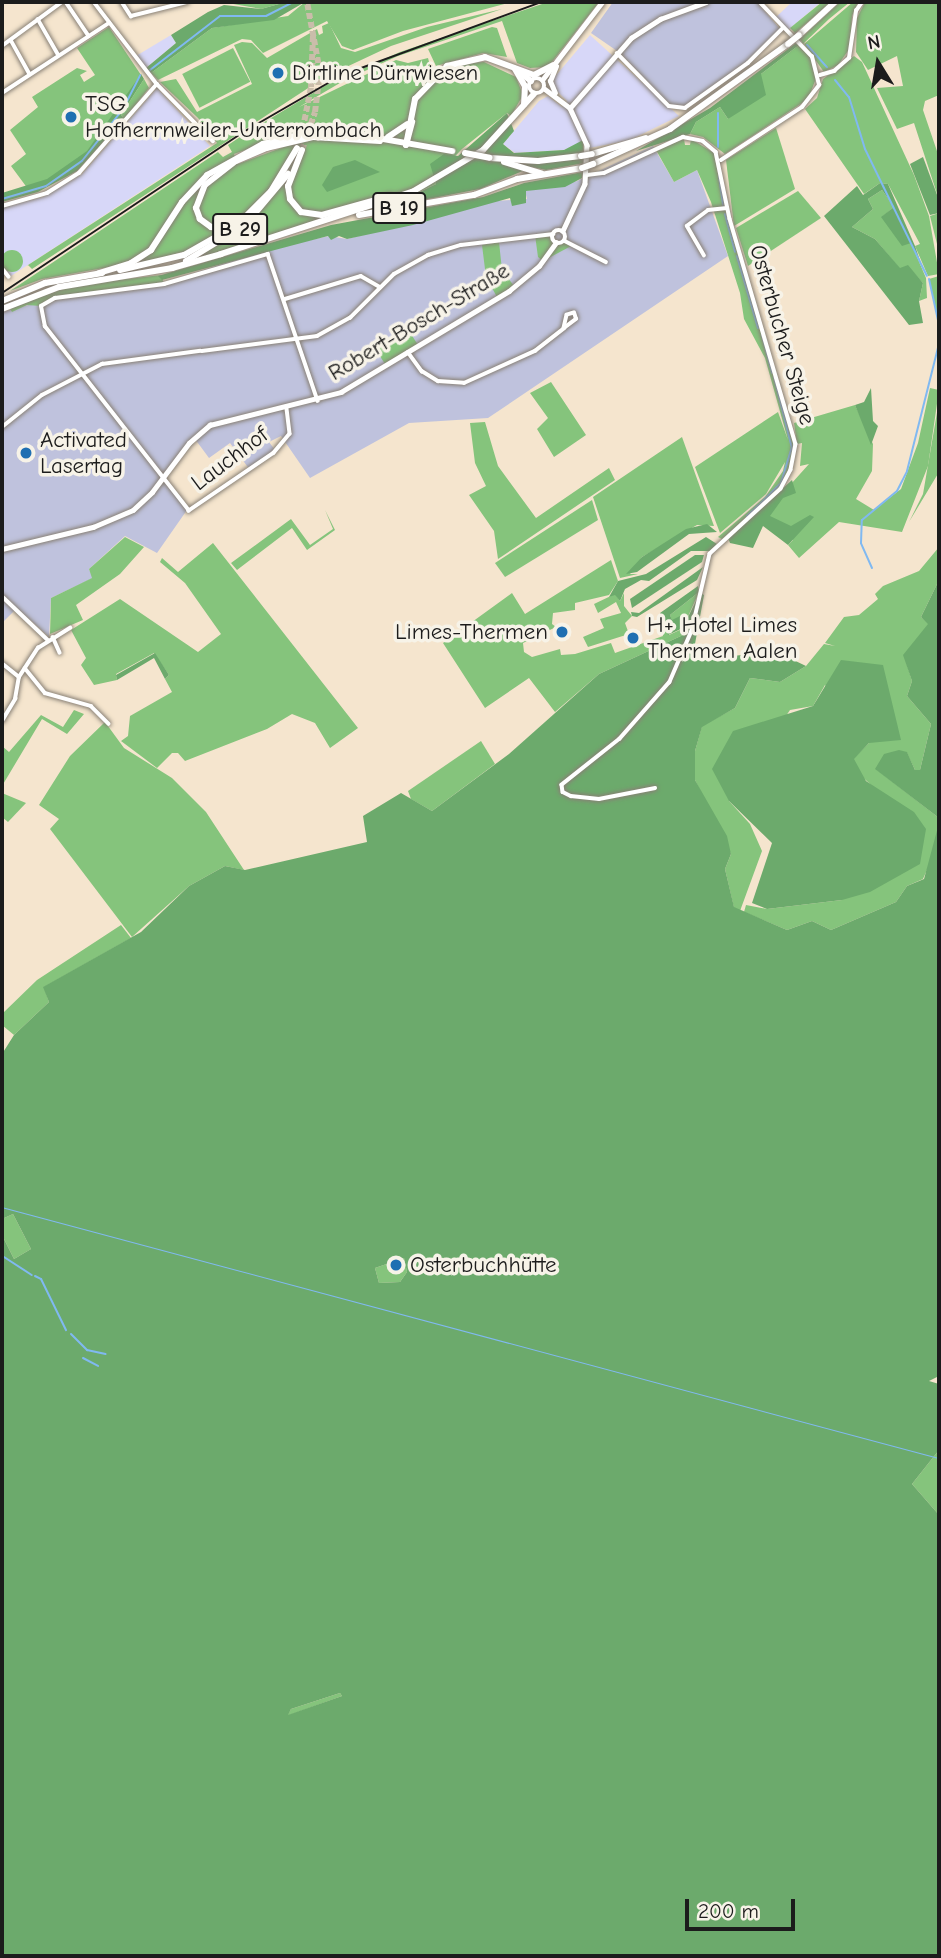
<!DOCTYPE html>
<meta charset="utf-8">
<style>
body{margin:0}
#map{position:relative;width:941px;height:1958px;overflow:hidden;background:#f5e5ce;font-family:"Comic Neue",sans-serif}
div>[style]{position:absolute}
.built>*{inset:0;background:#d7d7f8}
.industrial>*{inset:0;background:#bfc2dd}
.green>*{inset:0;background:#85c47c;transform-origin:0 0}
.round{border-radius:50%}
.forest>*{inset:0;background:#6caa6c}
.water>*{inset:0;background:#80b9f1;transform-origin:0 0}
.stream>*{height:2px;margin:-1px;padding:0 1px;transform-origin:1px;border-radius:1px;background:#80b9f1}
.trunk-tunnel>*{height:6px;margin-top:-3px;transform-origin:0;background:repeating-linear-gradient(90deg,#cabdaa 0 6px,transparent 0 9px)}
.roads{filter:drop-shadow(0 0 2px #888075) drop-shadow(0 0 2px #888075)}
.minor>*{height:3.5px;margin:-1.75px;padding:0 1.75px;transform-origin:1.75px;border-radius:1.75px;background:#fff}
.tertiary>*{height:4.5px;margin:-2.25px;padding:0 2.25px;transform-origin:2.25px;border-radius:2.25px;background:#fff}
.tertiary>.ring{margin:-2.25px;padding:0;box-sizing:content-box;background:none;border:4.5px solid #fff;border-radius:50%}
.secondary>*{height:4.5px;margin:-2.25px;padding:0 2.25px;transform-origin:2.25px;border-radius:2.25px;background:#fff}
.secondary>.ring{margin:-2.25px;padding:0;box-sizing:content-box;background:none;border:4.5px solid #fff;border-radius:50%}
.trunk>*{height:6px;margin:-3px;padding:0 3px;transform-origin:3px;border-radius:3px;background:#fff}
.rail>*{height:2px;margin:-1px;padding:0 1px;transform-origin:1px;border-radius:1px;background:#1c1c1c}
.bridges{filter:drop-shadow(0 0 2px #888075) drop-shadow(0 0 2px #888075)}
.trunk-bridge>*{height:6px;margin:-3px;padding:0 3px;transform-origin:3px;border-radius:3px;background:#fff}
.dots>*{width:19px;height:19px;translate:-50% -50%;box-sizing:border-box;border:4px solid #f7f3e8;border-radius:50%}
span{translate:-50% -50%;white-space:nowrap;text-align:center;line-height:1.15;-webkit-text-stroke:7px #f7f3e8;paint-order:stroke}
.shield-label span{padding:2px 5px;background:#f7f3e8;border:2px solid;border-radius:5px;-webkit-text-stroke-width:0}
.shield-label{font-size:21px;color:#1c1c1c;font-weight:700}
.poi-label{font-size:23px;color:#1c1c1c}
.left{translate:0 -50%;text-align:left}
.right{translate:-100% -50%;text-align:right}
.street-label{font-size:23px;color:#1c1c1c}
.frame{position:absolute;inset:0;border:4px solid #1c1c1c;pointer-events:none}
.north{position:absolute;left:843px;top:28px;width:70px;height:70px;-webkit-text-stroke:5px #f7f3e8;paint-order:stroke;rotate:349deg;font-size:19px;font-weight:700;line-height:28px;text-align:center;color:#1c1c1c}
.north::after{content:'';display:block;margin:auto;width:24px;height:32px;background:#1c1c1c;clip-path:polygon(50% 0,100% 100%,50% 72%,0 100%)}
.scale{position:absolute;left:685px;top:1899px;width:110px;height:32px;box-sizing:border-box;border:4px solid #1c1c1c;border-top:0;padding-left:9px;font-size:21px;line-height:24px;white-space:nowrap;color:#1c1c1c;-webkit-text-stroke:5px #f7f3e8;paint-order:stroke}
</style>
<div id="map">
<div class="built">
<i style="clip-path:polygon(792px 2px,821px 2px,788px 30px,775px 18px)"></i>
<i style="clip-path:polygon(171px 35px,176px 43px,146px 68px,136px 56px)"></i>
<i style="clip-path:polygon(590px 35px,679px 116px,630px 140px,585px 149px,583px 141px,564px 150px,515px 153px,503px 144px,539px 101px,548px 96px,562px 107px,567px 101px,555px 89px,553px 79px)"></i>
<i style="clip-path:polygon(157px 88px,210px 146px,11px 276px,2px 264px,2px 207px,43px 197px,82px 174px)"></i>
</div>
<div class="industrial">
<i style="clip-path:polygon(613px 2px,757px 2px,780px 29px,732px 76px,684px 107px,670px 105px,620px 53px,591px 33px)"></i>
<i style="clip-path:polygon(653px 146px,674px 182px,697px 170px,728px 256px,488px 418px,409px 423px,310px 478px,281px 436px,269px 442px,275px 450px,250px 470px,230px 443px,209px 458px,195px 439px,164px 479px,187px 510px,157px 553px,125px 536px,89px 569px,93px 578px,51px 598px,49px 637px,17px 608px,2px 623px,2px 312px,55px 298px,163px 283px,269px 249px,329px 236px,347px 239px,496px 201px,527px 199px,525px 191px,577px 181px)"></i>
</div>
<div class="green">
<i style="clip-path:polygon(222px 2px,286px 2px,261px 9px)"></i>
<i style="clip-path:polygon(305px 2px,512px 2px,403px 31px,353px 50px,342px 46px,327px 21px,263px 53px,251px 40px,242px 39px,158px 80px,151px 73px,212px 28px,288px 16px)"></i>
<i style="clip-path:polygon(evenodd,548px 2px,599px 2px,548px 67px,530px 68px,517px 63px,502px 21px,398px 56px,345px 80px,299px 107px,396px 60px,408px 63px,428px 58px,432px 73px,439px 76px,467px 63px,484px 62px,516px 77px,523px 95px,511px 116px,507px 113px,462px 149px,434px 178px,436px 184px,401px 200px,402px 204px,363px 211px,362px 208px,199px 258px,194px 249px,138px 264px,138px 257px,115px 266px,42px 279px,10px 291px,218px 152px,223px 157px,232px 152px,228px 145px,246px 133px,328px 84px,400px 52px,548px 2px,292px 133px,292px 144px,238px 164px,234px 154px,292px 133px)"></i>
<i style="clip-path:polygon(822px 2px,831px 2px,795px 33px,790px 28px)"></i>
<i style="clip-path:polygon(850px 2px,829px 19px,803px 44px,800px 39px,838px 4px)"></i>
<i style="clip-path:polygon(853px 2px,858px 2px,852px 16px,850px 48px,838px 65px,824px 72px,804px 44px)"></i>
<i style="clip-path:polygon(865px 2px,939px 2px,939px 95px,925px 101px,923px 110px,939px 157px,939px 200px,914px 123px,897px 129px,877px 88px,903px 86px,897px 56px,868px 70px,856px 52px,857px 18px)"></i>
<i style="clip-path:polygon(502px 9px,391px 46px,325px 77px,32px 269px,28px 265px,11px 276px,217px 143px,198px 118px,160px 82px,176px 79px,197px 112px,252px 84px,234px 45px,242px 42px,252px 43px,267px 58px,317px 29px,319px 35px,323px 33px,322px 26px,329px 23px,341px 48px,355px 52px,427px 27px)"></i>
<i style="clip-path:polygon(109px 27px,141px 75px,90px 151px,46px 183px,28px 189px,11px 166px,26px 154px,10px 130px,38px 107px,32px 97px,77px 68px,87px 71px,80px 75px,84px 82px,95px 75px,77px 48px)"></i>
<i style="clip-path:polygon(492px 27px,497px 28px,507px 57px,483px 53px,436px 66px,428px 49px)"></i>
<i style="clip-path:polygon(799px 45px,811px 58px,817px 76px,808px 99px,725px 154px,703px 137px,690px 134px,696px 122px,720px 107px,728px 119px,761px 74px)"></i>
<i style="left:233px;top:48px;width:38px;height:57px;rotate:63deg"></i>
<i style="clip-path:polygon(854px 56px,862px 62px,914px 175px,929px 216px,939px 274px,928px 276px,915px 246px,920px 244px,888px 184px,880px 183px,864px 194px,805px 109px,817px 98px,823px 79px)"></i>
<i style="clip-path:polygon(144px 79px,149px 88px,124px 119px,121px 115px)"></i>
<i style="clip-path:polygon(776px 128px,795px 189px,734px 226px,726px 160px)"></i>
<i style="clip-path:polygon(684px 139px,685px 145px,690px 145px,691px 139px,714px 153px,727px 218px,794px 443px,790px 467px,779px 488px,722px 539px,718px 537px,765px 497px,783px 471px,785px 462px,766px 494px,720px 533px,695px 467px,778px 412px,788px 440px,765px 358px,744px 319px,740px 293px,711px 202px,697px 170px,674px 182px,656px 150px)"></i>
<i style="clip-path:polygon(882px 190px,894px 207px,882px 217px,911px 243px,926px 278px,927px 298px,919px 301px,923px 283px,912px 271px,900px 269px,875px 239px,852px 227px,873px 209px,868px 199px)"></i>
<i style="clip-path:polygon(798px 191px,821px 218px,748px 266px,736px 228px)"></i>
<i style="clip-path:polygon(939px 213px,939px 252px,930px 216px)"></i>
<i style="clip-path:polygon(553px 234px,556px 243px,565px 241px,573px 245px,543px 261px,538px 257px,535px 235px)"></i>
<i style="clip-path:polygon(499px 242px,502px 270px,514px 286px,497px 297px,486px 277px,482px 245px)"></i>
<i class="round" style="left:1px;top:250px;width:22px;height:22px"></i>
<i style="clip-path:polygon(161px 275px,164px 284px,55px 298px,41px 306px,27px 305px,12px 312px,9px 307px,76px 285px)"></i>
<i style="clip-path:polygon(939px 276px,939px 325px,929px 279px)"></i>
<i style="left:407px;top:328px;width:20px;height:38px;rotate:57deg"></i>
<i style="clip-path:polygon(551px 382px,586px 435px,554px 457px,537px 429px,548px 418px,530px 393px)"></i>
<i style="clip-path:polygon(930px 388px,939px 390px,928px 466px,902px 532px,839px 522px,799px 558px,788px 545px,793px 540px,764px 514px,809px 464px,800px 466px,802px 443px,797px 444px,794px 423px,855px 405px,873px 444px,872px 471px,856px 499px,874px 510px,901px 489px,918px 443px)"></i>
<i style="clip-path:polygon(939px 401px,939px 472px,909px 522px,923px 494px)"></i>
<i style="clip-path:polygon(485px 422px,498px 466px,536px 518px,609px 468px,615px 480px,498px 559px,494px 531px,469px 495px,486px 486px,475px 463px,470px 423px)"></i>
<i style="clip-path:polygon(682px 437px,714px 526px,697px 525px,642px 557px,630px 574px,638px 574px,620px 578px,593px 497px)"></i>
<i style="clip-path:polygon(592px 500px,598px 520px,505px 577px,495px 563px)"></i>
<i style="clip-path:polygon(325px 510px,335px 530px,307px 550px,292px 528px,237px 570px,231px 563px,291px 519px,310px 545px,333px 529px)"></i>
<i style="clip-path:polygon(125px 537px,144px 547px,120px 574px,76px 605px,83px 620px,50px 634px,51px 598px,92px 578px,89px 569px)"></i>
<i style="clip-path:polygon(213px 543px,358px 728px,330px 748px,315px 723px,292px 714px,267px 729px,185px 761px,178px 753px,172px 753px,157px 768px,121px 741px,128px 736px,130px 716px,172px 692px,165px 679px,169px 675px,154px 653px,116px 674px,117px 680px,94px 685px,81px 665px,86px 658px,71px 630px,120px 599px,198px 652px,221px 634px,185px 583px,160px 562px,162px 558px,178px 572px)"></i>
<i style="clip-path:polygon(939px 547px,939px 580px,921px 617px,929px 624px,904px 655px,912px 681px,907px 696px,931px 724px,920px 770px,915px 770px,907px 753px,876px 769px,939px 818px,936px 849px,923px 879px,907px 886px,896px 902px,831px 930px,812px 921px,787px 930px,744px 912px,746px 905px,767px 909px,842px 900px,877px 790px,860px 775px,853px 759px,869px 743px,825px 685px,813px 706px,790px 710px,729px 801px,750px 824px,762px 851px,740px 911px,734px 908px,725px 869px,731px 854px,695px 780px,695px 751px,702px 726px,735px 708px,750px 678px,780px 682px,806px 666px,824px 644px,835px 646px,825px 643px,844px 617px,859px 615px,878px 599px,875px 594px,883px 586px,919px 571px)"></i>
<i style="clip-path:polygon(611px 560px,618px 581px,609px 595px,575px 603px,575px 610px,553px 613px,552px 624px,556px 627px,523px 643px,524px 652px,532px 657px,560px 649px,561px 655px,575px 654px,611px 643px,615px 653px,663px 636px,661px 629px,665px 627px,669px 635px,686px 627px,683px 635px,599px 674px,555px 712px,529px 678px,485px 708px,443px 643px,512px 593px,525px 614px)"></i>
<i style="clip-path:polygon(699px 592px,686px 621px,672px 621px,670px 615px)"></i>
<i style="clip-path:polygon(624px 593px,624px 606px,632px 616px,625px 623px,629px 634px,588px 647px,583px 637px,604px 628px,600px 619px,621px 613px,616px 602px,598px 613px,594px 604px,615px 594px,620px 601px)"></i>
<i style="clip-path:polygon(74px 710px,84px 714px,67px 734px,42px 719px,2px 786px,2px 746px,9px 752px,41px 715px,63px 727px)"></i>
<i style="clip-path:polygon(105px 722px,124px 748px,172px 778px,206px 812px,244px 870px,225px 866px,189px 886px,132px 937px,50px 829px,59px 819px,39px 805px,70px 756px)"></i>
<i style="clip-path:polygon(481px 741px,495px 764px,432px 811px,411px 799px,408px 791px)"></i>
<i style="clip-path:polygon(2px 793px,26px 803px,8px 822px,2px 817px)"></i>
<i style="clip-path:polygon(121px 925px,131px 938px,44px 987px,49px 1002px,14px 1035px,2px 1025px,2px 1014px,37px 980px)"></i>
<i style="clip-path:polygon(13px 1214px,31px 1249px,14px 1259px,2px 1235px,2px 1219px)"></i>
<i style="clip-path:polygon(404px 1258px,407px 1272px,400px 1282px,379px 1283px,375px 1268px)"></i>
<i style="clip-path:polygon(939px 1450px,939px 1515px,912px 1484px)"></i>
<i style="clip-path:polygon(340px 1693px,342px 1696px,287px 1716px,291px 1709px)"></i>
</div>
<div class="forest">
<i style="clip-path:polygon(286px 2px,305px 2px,274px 20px,212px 28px,151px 73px,146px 68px,176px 43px,171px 35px,208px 12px,224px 5px,261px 9px)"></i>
<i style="clip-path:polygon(796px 43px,799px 45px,761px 74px,766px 95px,728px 119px,720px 107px,696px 122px,690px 134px,636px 151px,710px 108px)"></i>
<i style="clip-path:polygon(141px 74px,144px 79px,121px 115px,124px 119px,77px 171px,38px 192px,2px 202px,2px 193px,47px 179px,87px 151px)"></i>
<i style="clip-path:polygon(507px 113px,514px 131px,503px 144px,514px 153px,564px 150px,583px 140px,584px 163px,546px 170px,532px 167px,480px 189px,402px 204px,401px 201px,436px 184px,430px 164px,444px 154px,458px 156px)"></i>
<i style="clip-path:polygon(923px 157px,939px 200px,939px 213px,930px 215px,910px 164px)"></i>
<i style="clip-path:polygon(355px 160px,380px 172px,327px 192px,322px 185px,333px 167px)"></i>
<i style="clip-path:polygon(583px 172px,582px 178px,565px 187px,526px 191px,526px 203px,512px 206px,510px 198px,413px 225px,347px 239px,339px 236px,331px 240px,328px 236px,162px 280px,158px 276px,331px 225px,483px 197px,524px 183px)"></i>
<i style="clip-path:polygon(880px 183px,888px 184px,915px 246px,924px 272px,911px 243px,902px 246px,881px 217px,894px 207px,882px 190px,868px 199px,873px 209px,852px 227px,875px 239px,900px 268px,908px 265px,923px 283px,919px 301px,923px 323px,909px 325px,824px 216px,857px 186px,863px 195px)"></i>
<i style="clip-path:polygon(871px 388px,873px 421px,878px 426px,871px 445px,855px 405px,864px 402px)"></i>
<i style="clip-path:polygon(792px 480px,796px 493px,783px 498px,770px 516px,791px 526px,810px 515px,814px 517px,788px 545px,763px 526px,753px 548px,730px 543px,728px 538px)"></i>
<i style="clip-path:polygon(707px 524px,717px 532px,689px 534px,637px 572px,626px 574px,642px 557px,686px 529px)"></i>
<i style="clip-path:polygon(706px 537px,717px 544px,710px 551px,691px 551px,649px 581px,641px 580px,625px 589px,620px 601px,615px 595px,609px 597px,618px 581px,646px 574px)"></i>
<i style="clip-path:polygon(695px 555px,704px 555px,702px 562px,632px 608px,630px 599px)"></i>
<i style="clip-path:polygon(703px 567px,697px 580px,637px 617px,632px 616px,631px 612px,639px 613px)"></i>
<i style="clip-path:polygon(939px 580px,939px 818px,875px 769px,884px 754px,899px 750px,907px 752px,915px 770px,920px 770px,931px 724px,907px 696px,912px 681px,903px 655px,928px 624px,921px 617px)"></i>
<i style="clip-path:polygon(evenodd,698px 586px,699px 592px,670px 615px,672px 620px,680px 616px,686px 621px,700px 593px,704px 595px,692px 660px,752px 654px,760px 644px,806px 666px,780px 682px,750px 678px,735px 708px,702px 727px,695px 751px,695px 780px,727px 836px,731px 854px,725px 869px,734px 907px,787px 930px,812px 921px,831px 930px,896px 902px,907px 886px,924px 879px,939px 823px,939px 1376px,929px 1381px,939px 1384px,939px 1450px,912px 1484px,939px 1515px,939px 1956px,2px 1956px,2px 1235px,14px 1259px,31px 1249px,13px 1214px,2px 1219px,2px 1054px,14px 1035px,49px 1002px,43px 987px,141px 932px,189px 886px,225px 866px,245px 870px,367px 842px,363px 816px,401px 793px,432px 811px,509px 754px,599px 674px,683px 635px,685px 627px,668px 635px,660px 613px,698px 586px,404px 1258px,407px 1272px,400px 1282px,379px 1283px,375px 1268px,404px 1258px,698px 586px,340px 1693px,342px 1696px,288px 1715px,291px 1709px,340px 1693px)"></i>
<i style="clip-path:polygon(155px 653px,169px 675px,165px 679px,154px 658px,117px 680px,116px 675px)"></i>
<i style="clip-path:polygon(841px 660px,883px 665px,901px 740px,869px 743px,854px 759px,866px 781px,914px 812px,926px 829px,920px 864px,870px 892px,842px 900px,767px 909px,752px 903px,772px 843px,729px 801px,712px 769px,733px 731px,813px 706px)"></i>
</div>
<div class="water">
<i style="left:2px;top:1207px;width:969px;height:1px;rotate:15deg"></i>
</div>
<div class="stream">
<i style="left:807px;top:45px;width:30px;rotate:48deg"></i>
<i style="left:150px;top:70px;width:88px;rotate:-37.6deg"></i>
<i style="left:220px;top:16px;width:46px"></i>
<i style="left:266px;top:16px;width:31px;rotate:-27deg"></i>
<i style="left:835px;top:80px;width:22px;rotate:51deg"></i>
<i style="left:849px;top:97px;width:54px;rotate:72.9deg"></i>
<i style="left:865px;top:149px;width:141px;rotate:64deg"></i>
<i style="left:718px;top:147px;width:34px;rotate:-90deg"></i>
<i style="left:719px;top:176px;width:30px;rotate:82deg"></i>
<i style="left:2px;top:199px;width:46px;rotate:-16.5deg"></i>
<i style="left:46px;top:186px;width:44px;rotate:-34.8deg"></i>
<i style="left:82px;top:161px;width:66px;rotate:-51.7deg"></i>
<i style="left:123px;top:109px;width:38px;rotate:-63deg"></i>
<i style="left:725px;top:214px;width:39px;rotate:75deg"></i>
<i style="left:737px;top:256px;width:75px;rotate:73.7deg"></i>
<i style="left:929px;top:279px;width:47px;rotate:77.7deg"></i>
<i style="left:762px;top:335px;width:39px;rotate:75deg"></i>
<i style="left:760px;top:504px;width:30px;rotate:-45deg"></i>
<i style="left:781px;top:483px;width:37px;rotate:-73deg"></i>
<i style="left:792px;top:448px;width:73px;rotate:-104.2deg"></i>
<i style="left:747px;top:516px;width:16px;rotate:-43deg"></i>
<i style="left:872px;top:568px;width:27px;rotate:-114deg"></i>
<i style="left:861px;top:543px;width:23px;rotate:-88deg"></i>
<i style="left:862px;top:520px;width:45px;rotate:-39.6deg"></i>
<i style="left:897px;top:491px;width:22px;rotate:-63deg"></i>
<i style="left:907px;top:471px;width:131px;rotate:-75.9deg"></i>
<i style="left:4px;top:1257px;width:33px;rotate:33deg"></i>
<i style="left:35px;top:1276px;width:7px;rotate:27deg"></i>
<i style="left:41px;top:1279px;width:57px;rotate:63.9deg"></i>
<i style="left:71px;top:1334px;width:23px;rotate:45deg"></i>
<i style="left:87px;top:1350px;width:19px;rotate:12deg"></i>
<i style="left:83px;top:1358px;width:17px;rotate:28deg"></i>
</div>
<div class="trunk-tunnel">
<i style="left:301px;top:138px;width:52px;rotate:-78.9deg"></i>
<i style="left:311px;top:87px;width:52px;rotate:-87.8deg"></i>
<i style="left:302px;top:150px;width:40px;rotate:-71.1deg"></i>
<i style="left:315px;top:112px;width:40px;rotate:-82.9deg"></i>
<i style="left:320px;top:72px;width:71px;rotate:-100.5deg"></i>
</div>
<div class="roads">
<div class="minor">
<i style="left:66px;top:2px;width:41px;rotate:55.9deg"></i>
<i style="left:94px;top:2px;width:103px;rotate:52.5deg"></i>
<i style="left:157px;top:84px;width:80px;rotate:45.5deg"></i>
<i style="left:122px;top:2px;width:17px;rotate:57deg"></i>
<i style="left:131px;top:16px;width:58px;rotate:-14deg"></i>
<i style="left:38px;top:19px;width:40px;rotate:60.3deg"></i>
<i style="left:11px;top:40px;width:37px;rotate:61deg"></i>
<i style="left:2px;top:46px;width:74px;rotate:-36.3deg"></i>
<i style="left:617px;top:53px;width:74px;rotate:45.5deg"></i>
<i style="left:669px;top:106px;width:16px;rotate:7deg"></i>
<i style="left:685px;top:108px;width:77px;rotate:-35.5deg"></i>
<i style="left:748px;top:63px;width:49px;rotate:-45deg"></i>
<i style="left:820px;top:75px;width:15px;rotate:-16deg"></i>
<i style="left:834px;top:71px;width:20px;rotate:-41deg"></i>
<i style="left:849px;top:58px;width:48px;rotate:-81.5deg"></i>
<i style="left:856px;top:11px;width:11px;rotate:-56deg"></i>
<i style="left:2px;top:93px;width:128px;rotate:-33.2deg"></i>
<i style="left:721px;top:160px;width:97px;rotate:-33.2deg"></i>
<i style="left:802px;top:107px;width:28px;rotate:-52deg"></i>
<i style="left:819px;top:85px;width:29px;rotate:-104deg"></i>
<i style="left:812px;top:57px;width:76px;rotate:-133.9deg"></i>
<i style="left:587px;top:175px;width:17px;rotate:-7deg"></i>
<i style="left:604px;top:173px;width:87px;rotate:-24.5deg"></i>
<i style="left:683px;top:137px;width:20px;rotate:11deg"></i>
<i style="left:703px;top:141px;width:17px;rotate:40deg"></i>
<i style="left:716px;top:152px;width:68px;rotate:78.2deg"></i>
<i style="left:730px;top:219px;width:234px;rotate:73.7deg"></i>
<i style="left:796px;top:444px;width:26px;rotate:101deg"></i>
<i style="left:791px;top:470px;width:21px;rotate:118deg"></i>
<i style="left:781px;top:489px;width:96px;rotate:137.5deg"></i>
<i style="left:710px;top:554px;width:79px;rotate:103.2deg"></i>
<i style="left:692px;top:631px;width:56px;rotate:113.3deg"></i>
<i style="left:670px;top:682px;width:76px;rotate:131.3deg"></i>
<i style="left:620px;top:739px;width:74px;rotate:141.6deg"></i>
<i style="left:562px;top:785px;width:7px;rotate:82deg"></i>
<i style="left:563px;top:792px;width:9px;rotate:27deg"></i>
<i style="left:571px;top:796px;width:28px;rotate:6deg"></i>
<i style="left:599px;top:799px;width:57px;rotate:-11.1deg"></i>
<i style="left:2px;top:206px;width:47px;rotate:-16.1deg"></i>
<i style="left:47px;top:193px;width:38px;rotate:-32deg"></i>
<i style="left:79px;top:173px;width:118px;rotate:-48.8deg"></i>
<i style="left:565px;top:241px;width:46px;rotate:27.1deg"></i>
<i style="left:704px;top:256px;width:34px;rotate:-120deg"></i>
<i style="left:687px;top:226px;width:26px;rotate:-37deg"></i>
<i style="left:708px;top:210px;width:19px;rotate:-6deg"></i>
<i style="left:2px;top:268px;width:11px;rotate:52deg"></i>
<i style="left:285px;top:299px;width:79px;rotate:-16.8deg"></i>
<i style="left:361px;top:276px;width:22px;rotate:30deg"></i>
<i style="left:202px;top:351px;width:116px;rotate:-7.4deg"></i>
<i style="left:317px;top:336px;width:38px;rotate:-29deg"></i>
<i style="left:350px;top:318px;width:62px;rotate:-45deg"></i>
<i style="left:394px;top:274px;width:39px;rotate:-29deg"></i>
<i style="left:428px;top:255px;width:34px;rotate:-17deg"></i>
<i style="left:461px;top:245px;width:93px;rotate:-6.8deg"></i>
<i style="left:408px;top:352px;width:24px;rotate:54deg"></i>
<i style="left:422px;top:371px;width:19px;rotate:32deg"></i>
<i style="left:438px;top:381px;width:26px;rotate:4deg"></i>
<i style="left:464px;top:383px;width:78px;rotate:-24.3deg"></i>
<i style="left:535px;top:351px;width:37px;rotate:-38deg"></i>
<i style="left:564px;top:328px;width:15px;rotate:-37deg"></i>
<i style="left:576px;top:319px;width:6px;rotate:-108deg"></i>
<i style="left:574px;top:313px;width:7px;rotate:164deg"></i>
<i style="left:567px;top:315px;width:13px;rotate:103deg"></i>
<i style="left:287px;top:409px;width:25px;rotate:83deg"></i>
<i style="left:290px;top:434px;width:25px;rotate:130deg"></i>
<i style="left:274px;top:453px;width:103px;rotate:145.7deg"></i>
<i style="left:189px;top:511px;width:234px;rotate:-128deg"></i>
<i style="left:45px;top:327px;width:21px;rotate:-101deg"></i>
<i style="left:41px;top:306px;width:16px;rotate:-30deg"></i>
<i style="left:55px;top:298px;width:110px;rotate:-7.3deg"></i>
<i style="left:164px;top:284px;width:108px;rotate:-16.1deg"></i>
<i style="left:268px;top:254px;width:155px;rotate:71.2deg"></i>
<i style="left:2px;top:427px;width:51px;rotate:-38.7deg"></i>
<i style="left:42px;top:395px;width:68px;rotate:-27.3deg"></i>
<i style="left:102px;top:364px;width:99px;rotate:-7.6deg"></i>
<i style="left:2px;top:596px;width:64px;rotate:43.7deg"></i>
<i style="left:53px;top:637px;width:17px;rotate:66deg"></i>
<i style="left:2px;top:663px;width:22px;rotate:39deg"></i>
<i style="left:25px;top:668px;width:32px;rotate:51deg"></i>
<i style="left:45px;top:693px;width:48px;rotate:15.8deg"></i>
<i style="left:91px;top:706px;width:25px;rotate:45deg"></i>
<i style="left:2px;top:721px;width:26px;rotate:-59deg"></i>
<i style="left:15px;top:699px;width:22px;rotate:-80deg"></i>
<i style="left:19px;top:677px;width:35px;rotate:-57deg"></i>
<i style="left:38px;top:648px;width:38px;rotate:-32deg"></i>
</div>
<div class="tertiary">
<i style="left:545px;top:89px;width:31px;rotate:37deg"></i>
<i style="left:570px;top:108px;width:41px;rotate:65.3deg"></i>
<i style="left:587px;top:145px;width:39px;rotate:93deg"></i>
<i style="left:585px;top:184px;width:52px;rotate:115.1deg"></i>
<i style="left:555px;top:93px;width:13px;rotate:-113deg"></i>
<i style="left:550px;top:81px;width:16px;rotate:-68deg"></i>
<i style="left:570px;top:108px;width:93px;rotate:-48.9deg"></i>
<i style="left:631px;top:38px;width:35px;rotate:-33deg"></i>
<i style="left:660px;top:19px;width:49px;rotate:-20.3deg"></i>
<i class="ring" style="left:552px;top:230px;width:9.5px;height:9.5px"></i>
<i style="left:2px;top:549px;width:94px;rotate:-13.6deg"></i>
<i style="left:93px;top:527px;width:43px;rotate:-23deg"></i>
<i style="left:133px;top:510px;width:26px;rotate:-43deg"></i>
<i style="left:152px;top:492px;width:61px;rotate:-52.9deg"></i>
<i style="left:189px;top:443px;width:28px;rotate:-41deg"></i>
<i style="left:210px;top:425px;width:135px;rotate:-14.1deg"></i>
<i style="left:341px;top:392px;width:196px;rotate:-31deg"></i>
<i style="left:509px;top:291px;width:39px;rotate:-40deg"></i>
<i style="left:539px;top:266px;width:29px;rotate:-54deg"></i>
</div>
<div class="secondary">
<i class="ring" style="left:529px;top:78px;width:11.5px;height:11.5px"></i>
<i style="left:542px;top:80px;width:98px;rotate:-52.4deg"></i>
</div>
<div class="trunk">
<i style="left:799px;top:35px;width:49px;rotate:-42.5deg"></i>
<i style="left:515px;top:69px;width:20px;rotate:60deg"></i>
<i style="left:525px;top:86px;width:18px;rotate:93deg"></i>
<i style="left:521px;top:73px;width:13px;rotate:39deg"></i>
<i style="left:388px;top:137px;width:23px;rotate:-34deg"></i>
<i style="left:406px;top:145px;width:47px;rotate:-78.9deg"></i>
<i style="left:415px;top:99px;width:46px;rotate:-45.9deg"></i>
<i style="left:447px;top:66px;width:39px;rotate:-13deg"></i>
<i style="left:485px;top:57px;width:52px;rotate:20.2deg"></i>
<i style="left:534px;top:75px;width:22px;rotate:-27deg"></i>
<i style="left:406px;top:145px;width:24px;rotate:-75deg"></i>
<i style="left:302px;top:150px;width:39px;rotate:111deg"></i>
<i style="left:288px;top:186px;width:13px;rotate:81deg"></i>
<i style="left:290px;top:199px;width:17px;rotate:50deg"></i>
<i style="left:301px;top:212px;width:21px;rotate:8deg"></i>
<i style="left:322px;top:215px;width:71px;rotate:-15.6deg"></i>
<i style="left:592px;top:154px;width:56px;rotate:-16.5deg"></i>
<i style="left:490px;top:158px;width:48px;rotate:3.6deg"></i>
<i style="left:538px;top:161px;width:43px;rotate:-6.6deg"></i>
<i style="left:504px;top:162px;width:39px;rotate:17deg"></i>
<i style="left:593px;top:164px;width:85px;rotate:-24.4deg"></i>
<i style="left:670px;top:129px;width:145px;rotate:-35.8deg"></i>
<i style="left:359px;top:215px;width:117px;rotate:-9.9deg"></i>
<i style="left:474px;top:195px;width:46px;rotate:-20.4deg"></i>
<i style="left:517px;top:179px;width:66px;rotate:-9.6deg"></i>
<i style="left:243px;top:219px;width:19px;rotate:152deg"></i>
<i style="left:226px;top:228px;width:15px;rotate:-176deg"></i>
<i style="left:211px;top:227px;width:14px;rotate:-144deg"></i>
<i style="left:200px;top:219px;width:12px;rotate:-110deg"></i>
<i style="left:196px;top:208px;width:25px;rotate:-69deg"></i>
<i style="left:205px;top:185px;width:39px;rotate:-38deg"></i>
<i style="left:236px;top:161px;width:33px;rotate:-23deg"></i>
<i style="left:266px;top:148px;width:48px;rotate:-13.2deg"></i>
<i style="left:313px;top:137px;width:67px;rotate:3.4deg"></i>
<i style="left:241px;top:221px;width:42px;rotate:-45deg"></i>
<i style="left:271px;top:191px;width:50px;rotate:-58.8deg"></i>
<i style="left:186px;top:261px;width:69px;rotate:-31.4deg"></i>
<i style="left:245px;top:225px;width:67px;rotate:-49.9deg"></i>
<i style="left:120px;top:270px;width:66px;rotate:-13.2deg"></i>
<i style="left:184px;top:255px;width:56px;rotate:-29.7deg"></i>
<i style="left:99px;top:273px;width:34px;rotate:-17deg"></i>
<i style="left:131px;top:263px;width:24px;rotate:-33deg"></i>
<i style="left:151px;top:250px;width:57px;rotate:-57.1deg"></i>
<i style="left:182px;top:202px;width:37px;rotate:-47deg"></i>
<i style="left:207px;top:175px;width:64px;rotate:-29deg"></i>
<i style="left:263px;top:144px;width:44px;rotate:-14.3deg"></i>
<i style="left:306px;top:133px;width:37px;rotate:-2deg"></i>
<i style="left:343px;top:132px;width:111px;rotate:9.9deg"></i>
<i style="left:2px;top:301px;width:47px;rotate:-22.7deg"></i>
<i style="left:45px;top:283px;width:58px;rotate:-10deg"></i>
<i style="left:2px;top:309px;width:61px;rotate:-21.1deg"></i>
<i style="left:59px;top:287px;width:115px;rotate:-9.5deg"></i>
<i style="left:172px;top:268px;width:51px;rotate:-15.9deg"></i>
<i style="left:221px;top:254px;width:201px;rotate:-18deg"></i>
<i style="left:412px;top:192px;width:82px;rotate:-30.6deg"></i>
<i style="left:483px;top:150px;width:76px;rotate:-47.7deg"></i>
</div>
</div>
<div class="rail">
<i style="left:2px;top:293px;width:292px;rotate:-33.7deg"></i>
<i style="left:245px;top:131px;width:112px;rotate:-30deg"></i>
<i style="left:342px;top:75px;width:212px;rotate:-20.1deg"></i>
</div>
<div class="bridges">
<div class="trunk-bridge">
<i style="left:788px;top:44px;width:14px;rotate:-39deg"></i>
<i style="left:465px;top:153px;width:25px;rotate:11deg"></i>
<i style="left:581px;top:156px;width:11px;rotate:-10deg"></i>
<i style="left:582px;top:168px;width:12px;rotate:-20deg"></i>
</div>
</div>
<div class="dots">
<i style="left:278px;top:73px;background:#1f6fb2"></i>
<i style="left:71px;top:117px;background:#1f6fb2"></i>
<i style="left:26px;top:453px;background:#1f6fb2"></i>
<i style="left:562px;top:632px;background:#1f6fb2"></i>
<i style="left:633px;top:638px;background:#1f6fb2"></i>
<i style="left:396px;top:1265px;background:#1f6fb2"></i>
</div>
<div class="shield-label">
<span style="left:399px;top:208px">B 19</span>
<span style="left:240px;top:229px">B 29</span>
</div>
<div class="poi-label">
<span class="left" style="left:292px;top:73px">Dirtline Dürrwiesen</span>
<span class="left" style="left:85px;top:117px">TSG<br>Hofherrnweiler-Unterrombach</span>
<span class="left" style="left:40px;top:453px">Activated<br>Lasertag</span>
<span class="left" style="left:647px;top:638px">H+ Hotel Limes<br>Thermen Aalen</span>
<span class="right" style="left:548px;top:632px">Limes-Thermen</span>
<span class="left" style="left:410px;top:1265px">Osterbuchhütte</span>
</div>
<div class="street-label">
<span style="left:419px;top:322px;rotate:-31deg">Robert-Bosch-Straße</span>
<span style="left:782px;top:335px;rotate:74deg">Osterbucher Steige</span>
<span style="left:230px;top:459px;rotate:-37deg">Lauchhof</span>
</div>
<div class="frame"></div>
<div class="north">N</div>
<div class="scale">200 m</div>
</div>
